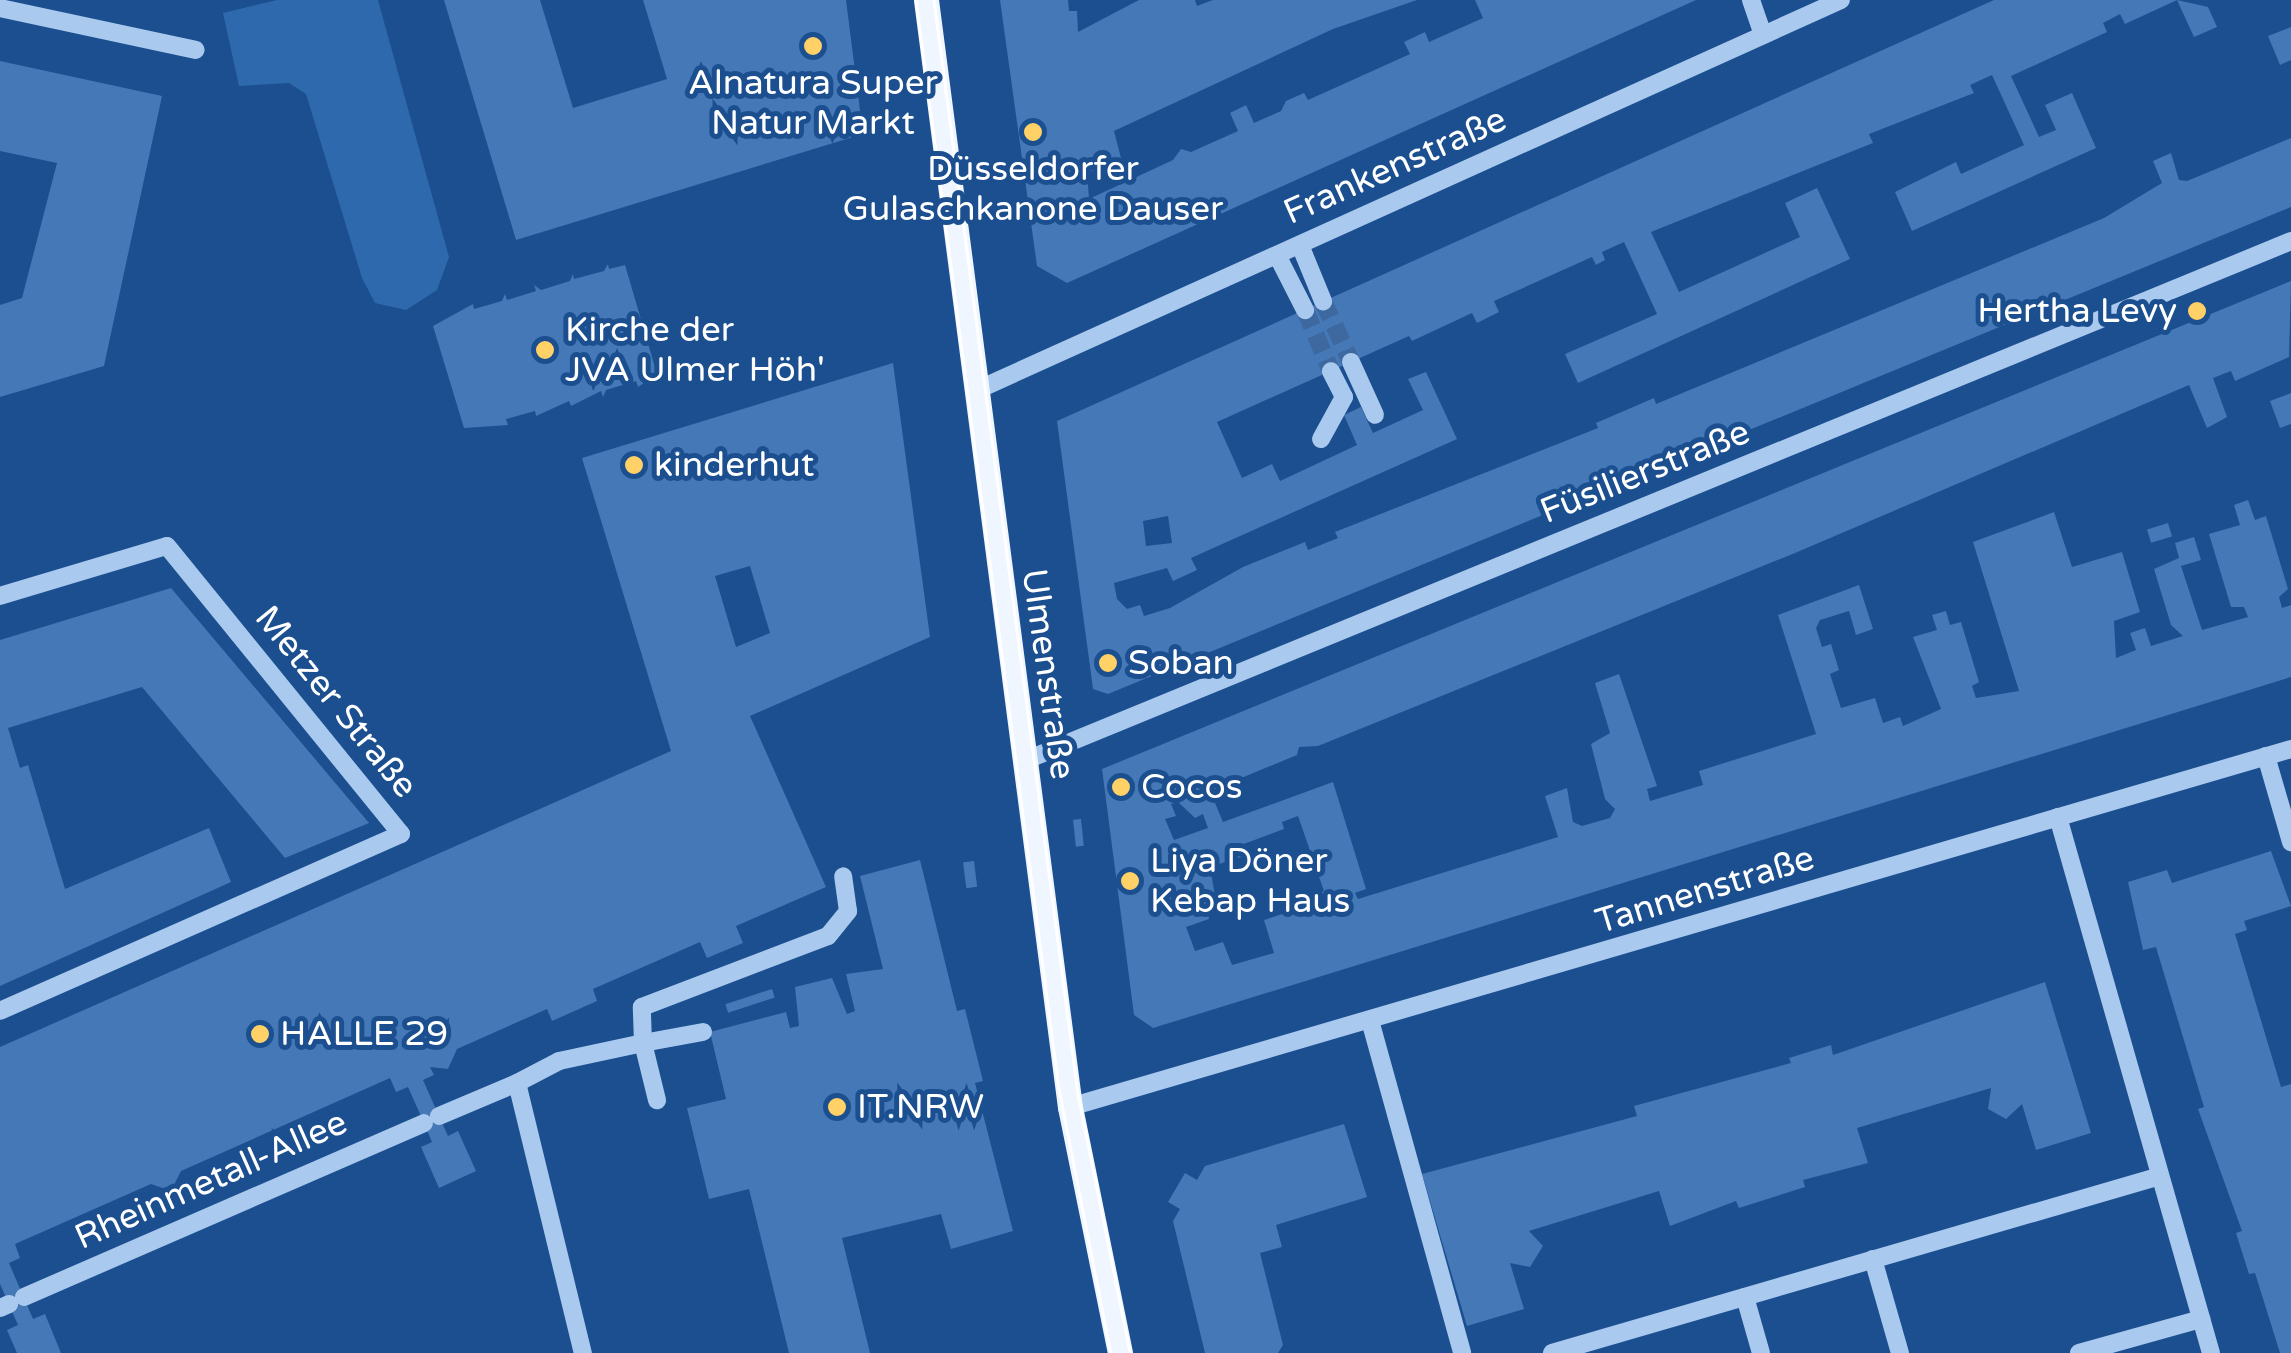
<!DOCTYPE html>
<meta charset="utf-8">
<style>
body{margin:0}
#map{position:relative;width:2291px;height:1353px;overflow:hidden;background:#1b4f8f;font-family:"Varela Round",sans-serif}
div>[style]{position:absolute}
.green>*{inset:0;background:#2e69ad}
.building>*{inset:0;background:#4478b7;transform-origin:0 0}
.minor-tunnel>*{height:18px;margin-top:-9px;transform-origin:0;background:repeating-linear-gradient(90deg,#3d69a0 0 18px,transparent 0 27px)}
.minor>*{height:18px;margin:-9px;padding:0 9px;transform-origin:9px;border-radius:9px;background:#a9c9ee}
.major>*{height:25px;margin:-12.5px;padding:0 12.5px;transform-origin:12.5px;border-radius:12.5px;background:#f0f6ff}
.tram>*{height:2.5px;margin:-1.25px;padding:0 1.25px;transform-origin:1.25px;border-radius:1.25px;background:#fff}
.dots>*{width:28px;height:28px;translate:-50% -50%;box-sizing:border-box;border:5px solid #1b4f8f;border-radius:50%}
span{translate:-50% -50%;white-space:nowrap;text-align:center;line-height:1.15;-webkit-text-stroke:10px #1b4f8f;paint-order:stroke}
.poi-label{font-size:35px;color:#fff}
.right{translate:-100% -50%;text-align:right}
.left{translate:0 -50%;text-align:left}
.street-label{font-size:35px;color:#fff}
</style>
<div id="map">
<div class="green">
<i style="clip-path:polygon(277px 0,378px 0,449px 257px,437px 290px,406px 310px,375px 303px,362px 278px,306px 94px,289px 83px,239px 86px,223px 13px)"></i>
</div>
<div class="building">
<i style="clip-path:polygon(444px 0,540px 0,573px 108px,667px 79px,643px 0,846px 0,863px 134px,516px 240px)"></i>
<i style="clip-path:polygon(1000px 0,1068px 0,1069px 11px,1077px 11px,1078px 32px,1139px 0,1195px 0,1197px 6px,1213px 0,1417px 0,1333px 29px,1114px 131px,1121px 158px,1087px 173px,1089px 199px,1173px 160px,1181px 149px,1191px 152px,1238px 131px,1230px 113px,1246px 105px,1254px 123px,1281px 111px,1286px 101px,1304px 93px,1308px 100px,1410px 54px,1404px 42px,1425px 32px,1429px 42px,1483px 18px,1475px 0,1696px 0,1067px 283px,1037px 266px)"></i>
<i style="clip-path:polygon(evenodd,1994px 0,2177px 0,2125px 24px,2120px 14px,2103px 23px,2107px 32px,2011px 76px,2039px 137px,2056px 130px,2045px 105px,2072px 93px,2096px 148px,1912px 231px,1895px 192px,1956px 162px,1961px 174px,2024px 145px,1992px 75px,1970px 85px,1974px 93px,1869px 134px,1873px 143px,1651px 232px,1679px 292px,1800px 237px,1785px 203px,1817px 188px,1850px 259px,1578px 383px,1565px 354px,1657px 314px,1624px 242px,1602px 252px,1605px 260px,1596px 265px,1592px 257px,1494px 301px,1499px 312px,1477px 323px,1472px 313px,1412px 341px,1409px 336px,1217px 422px,1242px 478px,1272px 464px,1280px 481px,1357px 445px,1344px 415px,1361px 407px,1373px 433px,1423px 410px,1408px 379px,1426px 372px,1457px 439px,1191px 558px,1197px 570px,1173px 581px,1167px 568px,1114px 583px,1117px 599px,1127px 609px,1140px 605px,1144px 616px,1170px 608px,1243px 567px,1305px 542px,1308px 550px,1338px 538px,1335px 532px,1598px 428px,1596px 423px,1654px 398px,1656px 404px,2104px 218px,2162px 183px,2153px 161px,2171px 153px,2179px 180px,2187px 181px,2291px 138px,2291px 207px,1108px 694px,1093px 689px,1057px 421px,1994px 0,1168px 516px,1172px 543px,1146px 546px,1143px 521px,1168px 516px)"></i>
<i style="clip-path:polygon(2177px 0,2208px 7px,2217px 27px,2194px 37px)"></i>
<i style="clip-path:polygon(2291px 27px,2291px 60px,2280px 65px,2268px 36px)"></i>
<i style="clip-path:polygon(0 61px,162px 96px,104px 366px,0 397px,0 305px,22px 298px,57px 163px,0 151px)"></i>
<i style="clip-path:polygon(608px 264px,609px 269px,625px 265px,657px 374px,638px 387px,636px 381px,606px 390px,603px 397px,601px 391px,571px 406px,569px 401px,536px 416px,535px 411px,506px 419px,508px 425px,464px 428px,433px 326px,473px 304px,474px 309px,502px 301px,505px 294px,507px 300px,536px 291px,534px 285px,541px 290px,570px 281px,573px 274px,574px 279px,604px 271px)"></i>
<i style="clip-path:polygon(evenodd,2291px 281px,2289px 357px,2235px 381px,2231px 371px,2213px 378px,2227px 417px,2207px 428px,2189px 385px,1795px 553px,1318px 746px,1299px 747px,1297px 755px,1210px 791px,1223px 822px,1333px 782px,1366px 889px,1355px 893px,1358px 899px,1558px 837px,1545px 796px,1567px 788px,1573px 822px,1582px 826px,1610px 818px,1615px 809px,1605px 799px,1591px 744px,1610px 733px,1595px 683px,1619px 674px,1657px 786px,1647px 789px,1650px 801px,1703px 785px,1699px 771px,1816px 734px,1778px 615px,1859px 585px,1873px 629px,1856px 635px,1849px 611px,1820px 620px,1816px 628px,1822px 647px,1831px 644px,1839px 670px,1830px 674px,1841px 708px,1875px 698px,1883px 723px,1900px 717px,1903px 726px,1941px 709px,1913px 637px,1937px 630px,1932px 615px,1946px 611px,1950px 625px,1961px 622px,1979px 682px,1972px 686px,1976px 698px,2019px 691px,1973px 542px,2054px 512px,2072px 567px,2122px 552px,2140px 612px,2114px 621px,2116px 658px,2136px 650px,2130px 633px,2145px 628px,2151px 646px,2183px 636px,2171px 625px,2154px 569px,2179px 558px,2175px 543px,2194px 537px,2201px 560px,2181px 566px,2202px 630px,2248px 617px,2244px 607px,2231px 607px,2209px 534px,2240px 525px,2234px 505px,2248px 500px,2255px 520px,2266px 516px,2288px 589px,2279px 597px,2282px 608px,2291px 605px,2291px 677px,1153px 1028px,1134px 1015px,1102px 769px,2291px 281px,1178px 802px,1195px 818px,1203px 814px,1208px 828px,1174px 840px,1165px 819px,1176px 816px,1171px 804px,1178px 802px,2291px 281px,1298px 816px,1324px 891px,1301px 899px,1304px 907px,1264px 920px,1274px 953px,1232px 965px,1223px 942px,1195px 951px,1186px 927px,1209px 919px,1206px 898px,1215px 896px,1210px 867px,1244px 856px,1241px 845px,1284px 829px,1282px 822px,1298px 816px)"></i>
<i style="clip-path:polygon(evenodd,893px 363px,930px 637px,750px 716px,826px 887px,736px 926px,743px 943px,707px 958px,700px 942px,593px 989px,597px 1001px,552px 1021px,547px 1009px,457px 1049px,448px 1069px,430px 1067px,434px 1075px,423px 1080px,439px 1116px,448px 1136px,458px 1131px,476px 1171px,439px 1188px,421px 1147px,432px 1142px,424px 1123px,408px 1087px,396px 1092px,390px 1078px,181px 1171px,171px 1191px,151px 1184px,15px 1244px,20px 1258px,9px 1263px,33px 1319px,45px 1314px,61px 1353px,17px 1353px,7px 1330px,18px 1325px,0 1284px,0 1047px,671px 751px,582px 458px,893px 363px,750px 566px,770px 633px,736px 647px,715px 576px,750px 566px)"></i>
<i style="clip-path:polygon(2291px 393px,2291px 424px,2280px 428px,2270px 401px)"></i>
<i style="left:2168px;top:523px;width:14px;height:22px;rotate:73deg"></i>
<i style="clip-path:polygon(171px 588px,369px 823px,285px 858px,142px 687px,8px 728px,20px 768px,28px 765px,65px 889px,209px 828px,231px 882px,0 986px,0 640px)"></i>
<i style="left:1081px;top:819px;width:27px;height:8px;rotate:84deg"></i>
<i style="clip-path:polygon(2271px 851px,2291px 906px,2244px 921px,2247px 930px,2235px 934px,2281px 1087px,2291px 1084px,2291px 1353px,2280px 1353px,2255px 1273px,2249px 1274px,2236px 1233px,2242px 1231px,2198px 1109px,2204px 1107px,2156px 947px,2143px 950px,2128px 882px,2167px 870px,2172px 883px)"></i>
<i style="clip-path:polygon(920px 860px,957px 1011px,965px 1009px,983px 1081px,975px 1083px,1013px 1231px,951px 1249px,941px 1214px,842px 1238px,870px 1353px,789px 1353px,749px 1189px,709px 1199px,687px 1108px,726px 1099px,710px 1032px,786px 1012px,790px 1028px,799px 1026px,795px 987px,832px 978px,847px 1014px,855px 1011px,846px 974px,883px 969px,860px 876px)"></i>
<i style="left:974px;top:861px;width:26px;height:11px;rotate:83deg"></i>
<i style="clip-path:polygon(2045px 982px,2091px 1133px,2036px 1150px,2022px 1104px,2006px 1119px,1988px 1109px,1991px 1088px,1857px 1128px,1868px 1163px,1803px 1180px,1805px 1187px,1739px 1208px,1736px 1201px,1670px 1226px,1659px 1191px,1529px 1231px,1543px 1246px,1530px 1267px,1510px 1263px,1524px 1309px,1467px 1326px,1422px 1174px,1637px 1116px,1634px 1106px,1791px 1063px,1789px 1058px,1831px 1045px,1833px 1055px)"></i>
<i style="left:772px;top:989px;width:9px;height:49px;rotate:72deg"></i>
<i style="clip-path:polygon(1344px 1124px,1367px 1197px,1276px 1225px,1282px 1247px,1260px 1253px,1283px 1345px,1278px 1353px,1205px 1353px,1173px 1221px,1180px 1209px,1168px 1202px,1185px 1173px,1197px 1180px,1205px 1166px)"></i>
</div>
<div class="minor-tunnel">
<i style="left:1323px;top:301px;width:67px;rotate:65.3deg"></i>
<i style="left:1305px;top:310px;width:66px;rotate:66.9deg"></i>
</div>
<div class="minor">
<i style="left:1751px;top:0;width:37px;rotate:71deg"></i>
<i style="left:0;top:8px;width:200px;rotate:12.1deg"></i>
<i style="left:1300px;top:245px;width:61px;rotate:67.7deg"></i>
<i style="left:1277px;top:255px;width:62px;rotate:63deg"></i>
<i style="left:1351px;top:362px;width:58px;rotate:65.6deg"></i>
<i style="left:975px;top:391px;width:950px;rotate:-24.3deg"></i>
<i style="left:1321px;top:439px;width:48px;rotate:-61.3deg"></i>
<i style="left:1344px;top:397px;width:29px;rotate:-117deg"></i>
<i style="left:0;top:596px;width:174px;rotate:-16.7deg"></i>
<i style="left:167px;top:546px;width:371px;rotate:50.9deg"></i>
<i style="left:401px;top:834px;width:438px;rotate:156.2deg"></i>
<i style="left:2266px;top:756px;width:90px;rotate:73.8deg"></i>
<i style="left:1024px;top:761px;width:1370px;rotate:-22.31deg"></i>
<i style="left:2058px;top:817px;width:557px;rotate:74.07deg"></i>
<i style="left:1371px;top:1024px;width:341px;rotate:74.5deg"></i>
<i style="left:703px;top:1032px;width:61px;rotate:169.6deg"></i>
<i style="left:643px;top:1043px;width:36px;rotate:-92deg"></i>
<i style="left:642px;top:1007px;width:199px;rotate:-20.9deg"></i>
<i style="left:828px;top:936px;width:32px;rotate:-51deg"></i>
<i style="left:848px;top:911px;width:35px;rotate:-98deg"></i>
<i style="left:517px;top:1083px;width:47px;rotate:-27.6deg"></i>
<i style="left:559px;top:1061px;width:86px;rotate:-12.1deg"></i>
<i style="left:643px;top:1043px;width:59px;rotate:76.2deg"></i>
<i style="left:1070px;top:1107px;width:1272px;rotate:-16.34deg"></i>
<i style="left:439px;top:1116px;width:85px;rotate:-22.9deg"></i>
<i style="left:517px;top:1083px;width:278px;rotate:76.3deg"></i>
<i style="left:1873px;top:1259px;width:98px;rotate:74deg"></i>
<i style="left:24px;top:1297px;width:436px;rotate:-23.5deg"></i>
<i style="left:1745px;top:1297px;width:58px;rotate:74.1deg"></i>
<i style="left:0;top:1308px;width:10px;rotate:-24deg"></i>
<i style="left:1552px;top:1353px;width:633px;rotate:-16.23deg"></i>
<i style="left:2079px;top:1353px;width:127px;rotate:-15.6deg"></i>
</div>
<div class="major">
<i style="left:926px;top:0;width:1116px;rotate:82.59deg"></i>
<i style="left:1070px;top:1107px;width:251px;rotate:78.5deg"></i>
</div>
<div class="tram">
<i style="left:916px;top:0;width:1098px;rotate:82.52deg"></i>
<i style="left:1059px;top:1089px;width:269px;rotate:78.9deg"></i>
<i style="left:934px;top:0;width:1103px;rotate:82.5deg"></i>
<i style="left:1078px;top:1094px;width:264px;rotate:78.6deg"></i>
</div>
<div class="dots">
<i style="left:813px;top:46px;background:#ffd166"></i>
<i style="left:1033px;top:132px;background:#ffd166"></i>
<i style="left:2197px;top:311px;background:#ffd166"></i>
<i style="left:545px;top:350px;background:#ffd166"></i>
<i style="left:634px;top:465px;background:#ffd166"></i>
<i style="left:1108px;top:663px;background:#ffd166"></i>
<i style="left:1121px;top:787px;background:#ffd166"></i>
<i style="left:1130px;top:881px;background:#ffd166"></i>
<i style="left:260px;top:1034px;background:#ffd166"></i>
<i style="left:837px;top:1107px;background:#ffd166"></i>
</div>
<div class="poi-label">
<span style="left:813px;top:103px">Alnatura Super<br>Natur Markt</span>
<span style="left:1033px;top:189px">Düsseldorfer<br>Gulaschkanone Dauser</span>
<span class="right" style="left:2177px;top:311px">Hertha Levy</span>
<span class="left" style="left:565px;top:350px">Kirche der<br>JVA Ulmer Höh'</span>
<span class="left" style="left:654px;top:465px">kinderhut</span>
<span class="left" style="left:1128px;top:663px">Soban</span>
<span class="left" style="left:1141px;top:787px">Cocos</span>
<span class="left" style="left:1150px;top:881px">Liya Döner<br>Kebap Haus</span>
<span class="left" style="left:280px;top:1034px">HALLE 29</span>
<span class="left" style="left:857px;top:1107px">IT.NRW</span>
</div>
<div class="street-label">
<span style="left:1395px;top:166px;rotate:-24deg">Frankenstraße</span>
<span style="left:1645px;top:472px;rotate:-22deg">Füsilierstraße</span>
<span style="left:1048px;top:674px;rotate:82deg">Ulmenstraße</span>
<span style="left:336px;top:702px;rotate:51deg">Metzer Straße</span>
<span style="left:1705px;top:890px;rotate:-17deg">Tannenstraße</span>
<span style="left:211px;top:1180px;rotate:-24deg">Rheinmetall-Allee</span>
</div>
</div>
